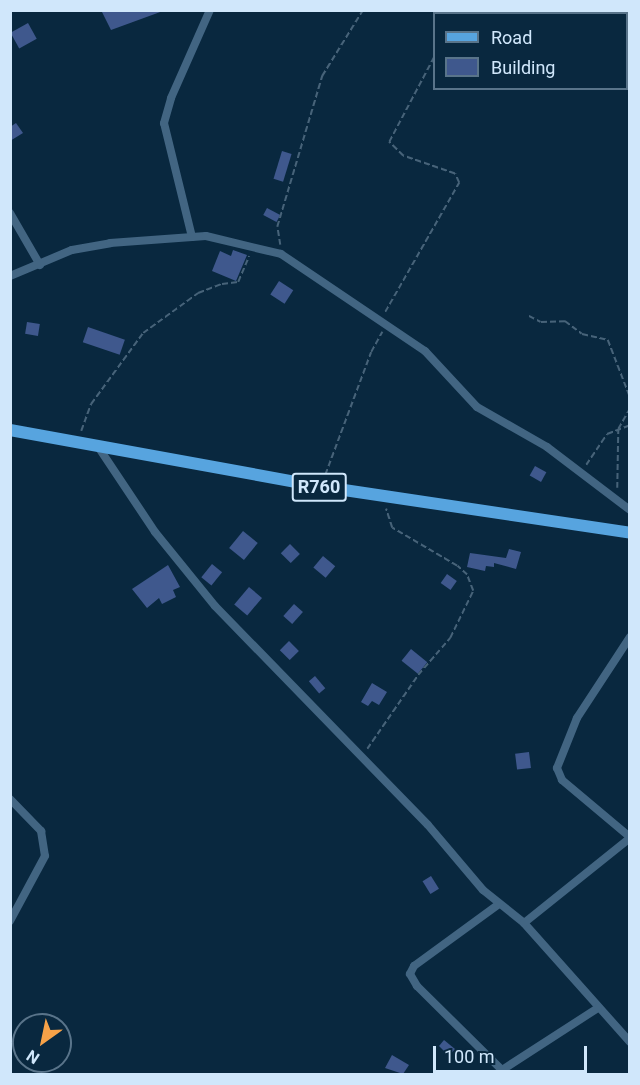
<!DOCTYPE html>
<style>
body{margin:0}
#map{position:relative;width:640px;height:1085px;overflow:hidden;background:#09283f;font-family:Roboto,sans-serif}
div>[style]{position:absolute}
.building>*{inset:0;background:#3f588d;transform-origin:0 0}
.path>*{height:1.5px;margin-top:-0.75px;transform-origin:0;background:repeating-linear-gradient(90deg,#476379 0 6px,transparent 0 9px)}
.minor>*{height:8px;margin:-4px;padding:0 4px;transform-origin:4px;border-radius:4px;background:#426582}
.primary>*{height:12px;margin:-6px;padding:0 6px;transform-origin:6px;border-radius:6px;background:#57a4df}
span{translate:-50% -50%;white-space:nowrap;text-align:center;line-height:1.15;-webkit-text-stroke:6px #09283f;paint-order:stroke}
.shield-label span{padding:2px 4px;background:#09283f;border:2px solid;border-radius:4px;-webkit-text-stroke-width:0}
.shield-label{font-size:18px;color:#d0e7fb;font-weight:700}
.frame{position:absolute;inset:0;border:12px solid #d0e7fb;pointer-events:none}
.legend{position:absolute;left:433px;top:12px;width:195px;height:78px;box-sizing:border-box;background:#09283f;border:2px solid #59748a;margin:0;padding:8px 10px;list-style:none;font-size:18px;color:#d0e7fb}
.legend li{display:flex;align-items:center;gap:12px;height:30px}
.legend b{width:30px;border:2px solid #59748a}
.north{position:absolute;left:12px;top:1013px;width:60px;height:60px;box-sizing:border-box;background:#09283f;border:2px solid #59748a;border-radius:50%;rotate:213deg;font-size:16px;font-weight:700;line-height:24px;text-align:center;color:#d0e7fb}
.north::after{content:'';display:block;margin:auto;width:21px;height:27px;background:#f7a248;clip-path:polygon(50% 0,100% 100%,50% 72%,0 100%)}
.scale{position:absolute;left:433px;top:1046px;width:154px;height:27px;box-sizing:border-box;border:3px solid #d0e7fb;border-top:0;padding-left:8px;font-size:18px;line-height:21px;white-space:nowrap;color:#d0e7fb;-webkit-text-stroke:4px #09283f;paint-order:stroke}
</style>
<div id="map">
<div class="building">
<i style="clip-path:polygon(101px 10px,163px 10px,163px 11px,111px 30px)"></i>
<i style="left:28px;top:23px;width:18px;height:20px;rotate:61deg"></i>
<i style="clip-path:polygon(16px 123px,23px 133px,10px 141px,10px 127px)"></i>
<i style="left:282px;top:151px;width:10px;height:29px;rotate:17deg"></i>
<i style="left:267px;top:208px;width:15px;height:8px;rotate:28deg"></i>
<i style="clip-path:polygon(233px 250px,247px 255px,236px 281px,212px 271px,220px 251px,231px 256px)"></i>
<i style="left:279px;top:281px;width:17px;height:16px;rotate:33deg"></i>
<i style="left:27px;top:322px;width:13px;height:12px;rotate:9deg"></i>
<i style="left:88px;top:327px;width:39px;height:16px;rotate:19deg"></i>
<i style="left:535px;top:466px;width:13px;height:11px;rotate:29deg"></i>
<i style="left:243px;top:531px;width:19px;height:22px;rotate:39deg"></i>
<i style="left:290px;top:544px;width:14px;height:13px;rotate:45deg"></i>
<i style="clip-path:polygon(509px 549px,521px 552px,516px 569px,494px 563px,494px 567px,486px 566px,485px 571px,467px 567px,470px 553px,506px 558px)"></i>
<i style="left:323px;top:556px;width:16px;height:15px;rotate:40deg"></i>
<i style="left:212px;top:564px;width:13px;height:17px;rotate:39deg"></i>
<i style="clip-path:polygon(168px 565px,180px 587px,173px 590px,176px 597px,162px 604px,159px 598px,147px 608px,132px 589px)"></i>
<i style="left:447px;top:574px;width:12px;height:11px;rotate:35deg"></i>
<i style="left:249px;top:587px;width:17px;height:23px;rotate:40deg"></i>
<i style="left:294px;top:604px;width:12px;height:16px;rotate:42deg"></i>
<i style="left:289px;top:641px;width:14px;height:13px;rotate:45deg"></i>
<i style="left:411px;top:649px;width:21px;height:15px;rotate:39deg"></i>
<i style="left:315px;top:676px;width:16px;height:8px;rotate:50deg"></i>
<i style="clip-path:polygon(372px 683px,387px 692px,379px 705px,372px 701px,368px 706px,361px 702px)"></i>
<i style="left:529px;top:752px;width:16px;height:14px;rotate:83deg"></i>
<i style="left:431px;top:876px;width:15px;height:10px;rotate:58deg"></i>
<i style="clip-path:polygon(444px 1040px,455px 1049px,449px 1056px,439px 1046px)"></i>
<i style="clip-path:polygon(392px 1055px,409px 1065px,403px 1074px,385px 1068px)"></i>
</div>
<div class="path">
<i style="left:450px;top:14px;width:4px;rotate:-76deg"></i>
<i style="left:280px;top:245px;width:18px;rotate:-99deg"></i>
<i style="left:277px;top:227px;width:158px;rotate:-73.4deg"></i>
<i style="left:322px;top:76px;width:78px;rotate:-58.2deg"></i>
<i style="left:385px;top:312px;width:149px;rotate:-60.2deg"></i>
<i style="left:459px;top:183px;width:10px;rotate:-114deg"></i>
<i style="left:455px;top:174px;width:55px;rotate:-160.9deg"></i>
<i style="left:403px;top:156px;width:20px;rotate:-135deg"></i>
<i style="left:389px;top:142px;width:96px;rotate:-62.1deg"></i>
<i style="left:529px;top:316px;width:13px;rotate:27deg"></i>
<i style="left:541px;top:322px;width:24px;rotate:-2deg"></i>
<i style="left:565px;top:321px;width:21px;rotate:37deg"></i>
<i style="left:582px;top:334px;width:27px;rotate:13deg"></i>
<i style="left:608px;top:340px;width:61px;rotate:68.9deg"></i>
<i style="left:81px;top:431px;width:29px;rotate:-70deg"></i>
<i style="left:91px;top:404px;width:88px;rotate:-53.8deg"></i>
<i style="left:143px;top:333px;width:68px;rotate:-36deg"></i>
<i style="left:198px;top:293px;width:26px;rotate:-21deg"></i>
<i style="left:222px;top:284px;width:16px;rotate:-7deg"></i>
<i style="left:238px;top:282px;width:28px;rotate:-67deg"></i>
<i style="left:586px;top:465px;width:37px;rotate:-56deg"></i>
<i style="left:607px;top:434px;width:25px;rotate:-21deg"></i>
<i style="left:325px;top:475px;width:131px;rotate:-69.5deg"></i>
<i style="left:371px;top:352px;width:23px;rotate:-61deg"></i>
<i style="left:617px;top:488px;width:59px;rotate:-89deg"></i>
<i style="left:618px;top:429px;width:24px;rotate:-60deg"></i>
<i style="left:367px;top:749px;width:90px;rotate:-55.4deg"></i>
<i style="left:418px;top:675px;width:49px;rotate:-49.1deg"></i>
<i style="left:450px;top:638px;width:52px;rotate:-63.9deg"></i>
<i style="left:473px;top:591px;width:17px;rotate:-111deg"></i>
<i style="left:467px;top:575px;width:13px;rotate:-138deg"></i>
<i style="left:457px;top:566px;width:75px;rotate:-149.7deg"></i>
<i style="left:392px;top:528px;width:20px;rotate:-108deg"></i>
</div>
<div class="minor">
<i style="left:10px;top:213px;width:60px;rotate:60deg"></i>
<i style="left:192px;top:237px;width:117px;rotate:-103.8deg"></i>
<i style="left:164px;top:123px;width:26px;rotate:-74deg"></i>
<i style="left:171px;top:98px;width:96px;rotate:-66.1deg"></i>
<i style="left:10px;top:276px;width:67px;rotate:-22.8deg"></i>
<i style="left:72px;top:250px;width:39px;rotate:-10deg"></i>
<i style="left:110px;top:243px;width:96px;rotate:-4.2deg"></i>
<i style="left:206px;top:236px;width:77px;rotate:13.5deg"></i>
<i style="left:281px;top:254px;width:174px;rotate:34deg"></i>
<i style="left:425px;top:351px;width:76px;rotate:47.1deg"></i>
<i style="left:477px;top:407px;width:81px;rotate:29.7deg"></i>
<i style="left:547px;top:447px;width:104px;rotate:37.2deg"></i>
<i style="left:97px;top:445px;width:105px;rotate:56.3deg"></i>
<i style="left:155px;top:532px;width:95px;rotate:51deg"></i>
<i style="left:215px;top:606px;width:305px;rotate:45.8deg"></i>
<i style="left:428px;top:825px;width:85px;rotate:49.8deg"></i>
<i style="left:483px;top:890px;width:53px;rotate:38.8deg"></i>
<i style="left:524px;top:923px;width:159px;rotate:48.3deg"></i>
<i style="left:630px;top:637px;width:97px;rotate:123.2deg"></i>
<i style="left:577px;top:718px;width:54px;rotate:111.8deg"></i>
<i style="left:557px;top:768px;width:13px;rotate:67deg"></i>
<i style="left:562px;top:780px;width:89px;rotate:40deg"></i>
<i style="left:10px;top:799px;width:45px;rotate:45.9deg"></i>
<i style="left:41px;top:831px;width:25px;rotate:81deg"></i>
<i style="left:45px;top:856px;width:74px;rotate:118.3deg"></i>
<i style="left:499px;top:904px;width:105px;rotate:143.9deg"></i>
<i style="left:414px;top:966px;width:9px;rotate:117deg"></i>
<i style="left:410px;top:974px;width:14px;rotate:60deg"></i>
<i style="left:417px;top:986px;width:125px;rotate:44.7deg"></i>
<i style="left:524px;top:923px;width:136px;rotate:-38.7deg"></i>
<i style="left:502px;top:1070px;width:114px;rotate:-32.9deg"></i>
</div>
<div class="primary">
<i style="left:10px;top:430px;width:319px;rotate:10.3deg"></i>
<i style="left:324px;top:487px;width:309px;rotate:8.5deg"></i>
</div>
<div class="shield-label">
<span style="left:319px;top:487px">R760</span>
</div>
<div class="frame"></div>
<ul class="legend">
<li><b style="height:8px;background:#57a4df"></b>Road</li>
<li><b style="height:16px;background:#3f588d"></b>Building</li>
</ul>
<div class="north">N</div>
<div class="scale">100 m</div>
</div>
